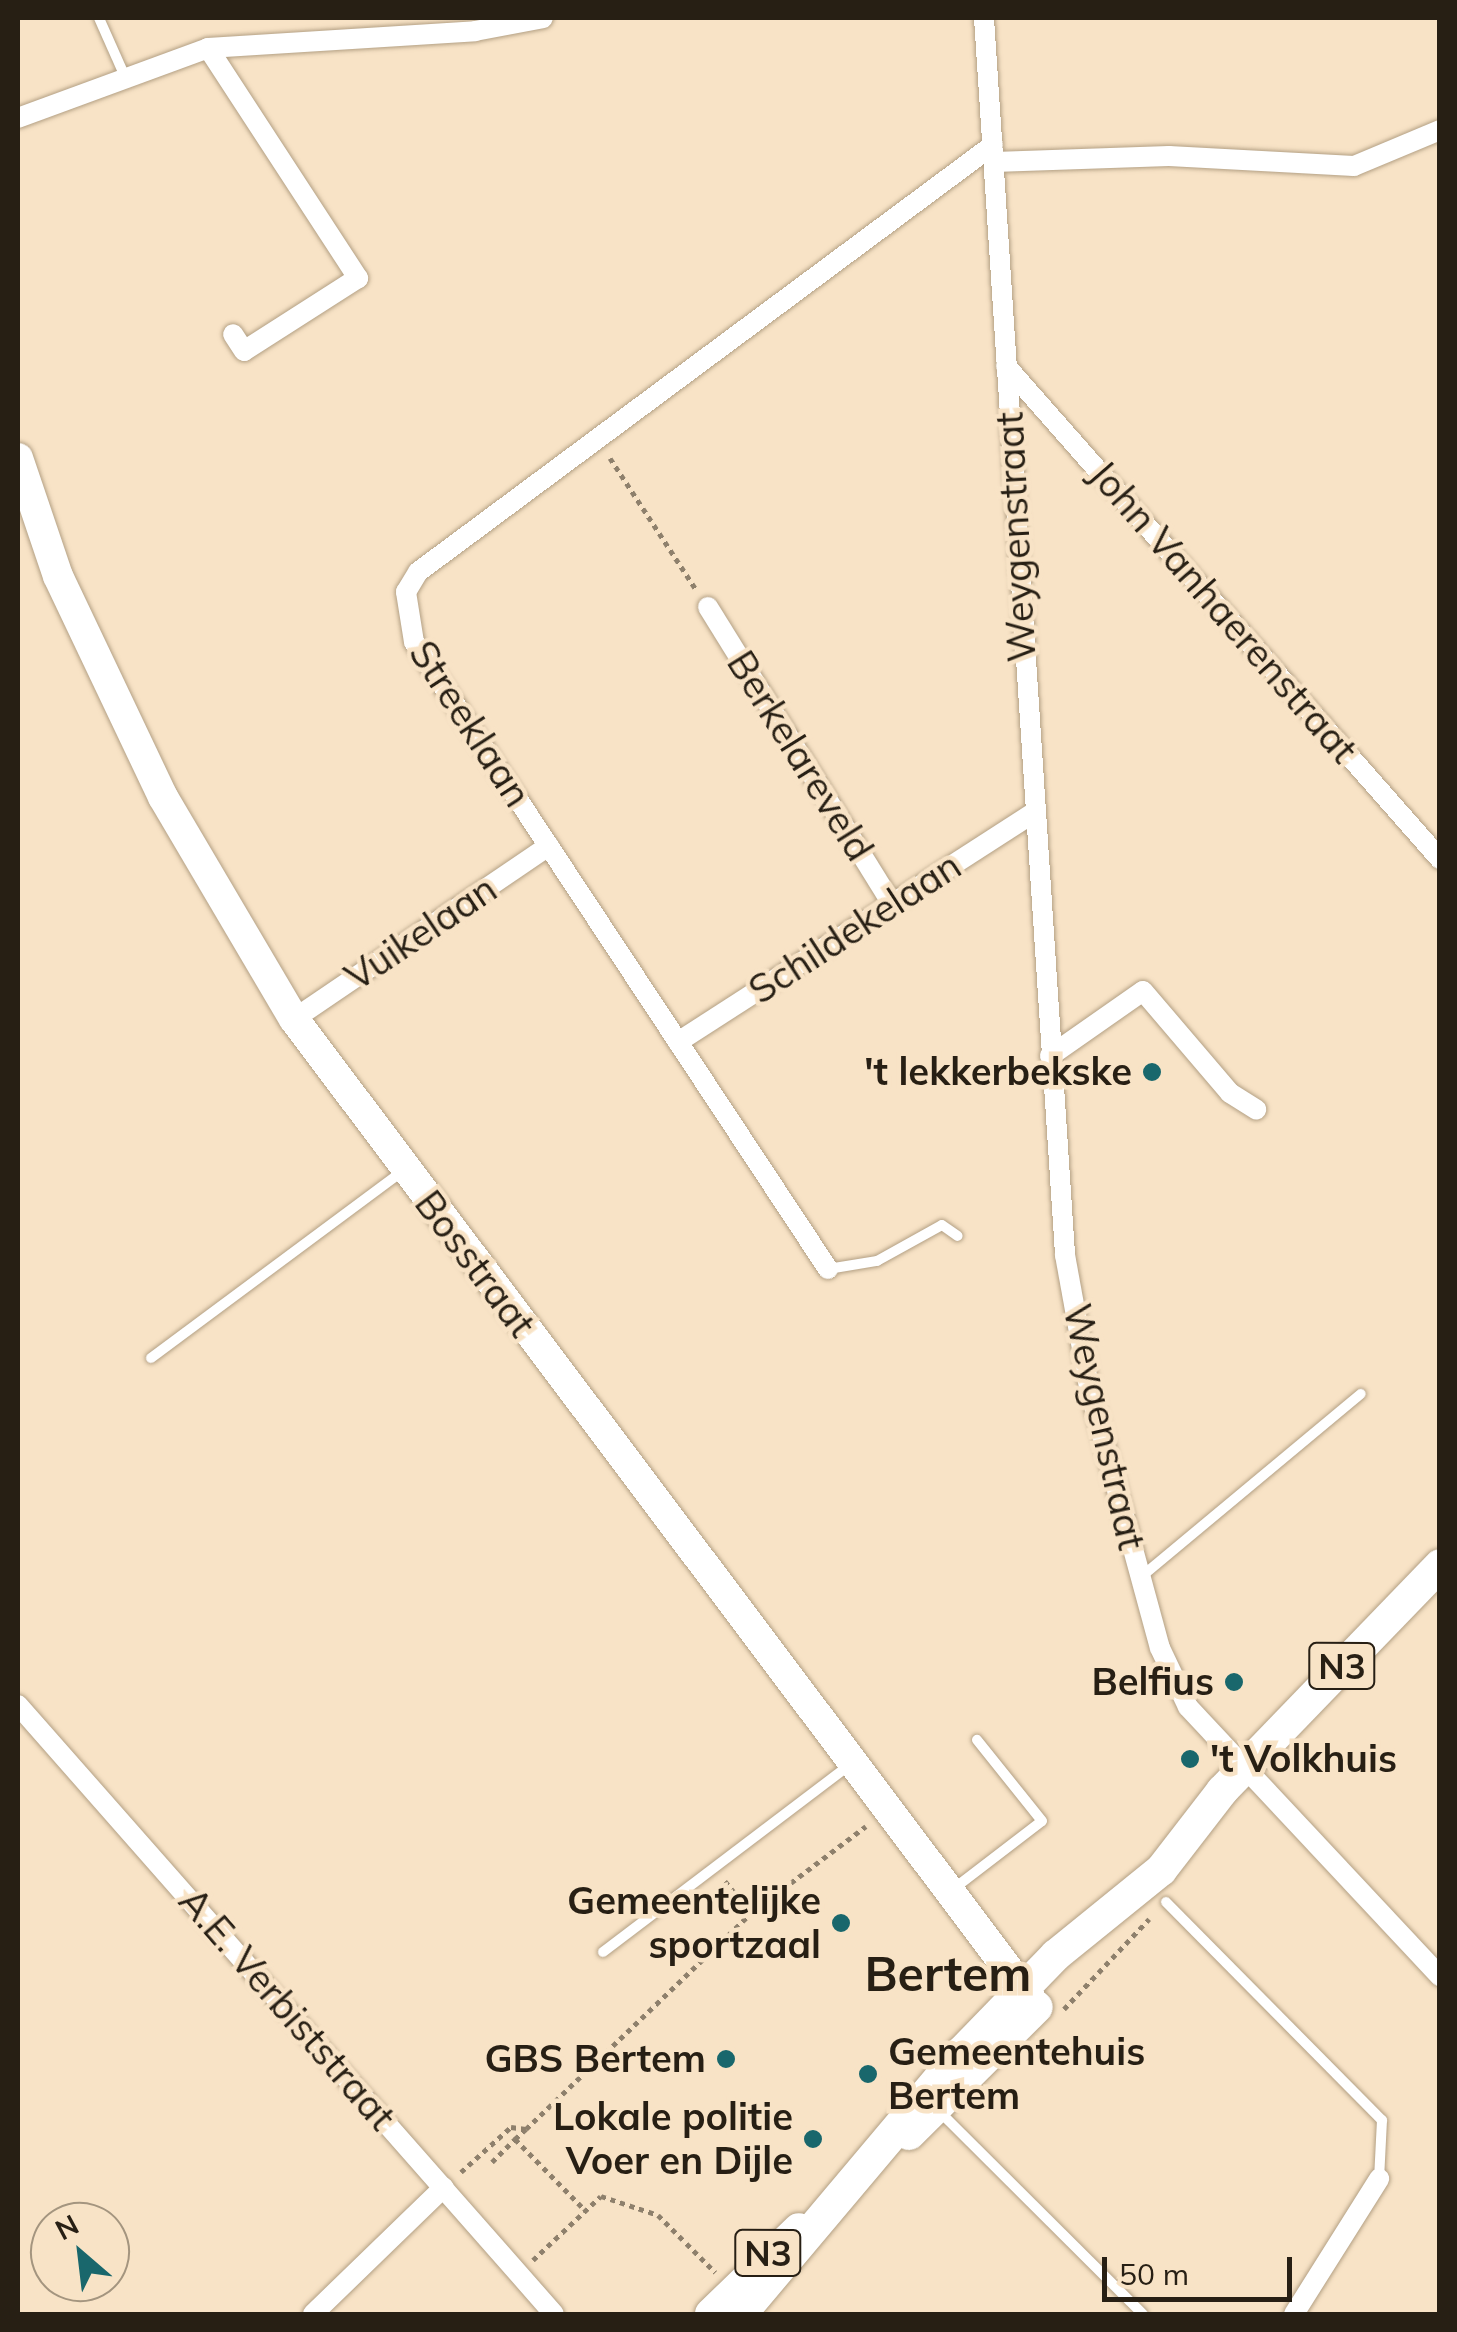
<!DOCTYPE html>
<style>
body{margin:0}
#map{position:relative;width:1457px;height:2332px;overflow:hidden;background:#f8e3c6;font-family:Mulish,sans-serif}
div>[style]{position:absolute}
.path>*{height:5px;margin-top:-2.5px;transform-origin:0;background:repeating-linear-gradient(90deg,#8e806c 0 5px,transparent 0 10px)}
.roads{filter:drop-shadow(0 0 2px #b3a084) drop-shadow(0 0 2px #b3a084)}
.lane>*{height:10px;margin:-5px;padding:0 5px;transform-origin:5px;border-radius:5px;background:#fff}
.street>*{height:20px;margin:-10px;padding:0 10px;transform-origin:10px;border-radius:10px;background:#fff}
.secondary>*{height:30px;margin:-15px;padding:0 15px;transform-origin:15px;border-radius:15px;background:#fff}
.primary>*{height:32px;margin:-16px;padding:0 16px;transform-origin:16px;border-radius:16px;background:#fff}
.dots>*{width:28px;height:28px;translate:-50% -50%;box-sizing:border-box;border:5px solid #f8e3c6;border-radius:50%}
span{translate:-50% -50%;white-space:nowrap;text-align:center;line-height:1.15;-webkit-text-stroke:9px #f8e3c6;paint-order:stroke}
.shield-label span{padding:2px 8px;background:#f8e3c6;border:2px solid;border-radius:8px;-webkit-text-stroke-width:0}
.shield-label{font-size:35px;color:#271f14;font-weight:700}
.street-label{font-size:38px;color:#271f14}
.poi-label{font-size:38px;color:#271f14;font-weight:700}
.right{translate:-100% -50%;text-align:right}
.left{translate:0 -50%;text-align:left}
.district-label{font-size:48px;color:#271f14;font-weight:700}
.frame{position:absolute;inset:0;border:20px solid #271f14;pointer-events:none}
.north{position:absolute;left:30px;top:2202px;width:100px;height:100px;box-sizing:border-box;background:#f8e3c6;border:2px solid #a4957f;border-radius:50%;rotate:332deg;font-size:28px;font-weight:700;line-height:40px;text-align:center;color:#271f14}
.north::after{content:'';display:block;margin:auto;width:35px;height:45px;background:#19676c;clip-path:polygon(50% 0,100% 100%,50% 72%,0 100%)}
.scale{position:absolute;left:1102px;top:2257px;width:190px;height:45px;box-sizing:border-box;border:5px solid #271f14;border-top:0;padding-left:12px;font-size:30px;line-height:35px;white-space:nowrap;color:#271f14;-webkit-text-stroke:8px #f8e3c6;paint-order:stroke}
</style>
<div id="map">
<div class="path">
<i style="left:610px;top:458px;width:159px;rotate:56.8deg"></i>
<i style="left:725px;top:1881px;width:41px;rotate:50.9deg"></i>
<i style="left:1064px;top:2009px;width:124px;rotate:-46.6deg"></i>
<i style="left:526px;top:2129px;width:15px;rotate:138deg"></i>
<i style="left:515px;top:2139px;width:101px;rotate:45.4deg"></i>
<i style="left:492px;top:2162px;width:33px;rotate:-45deg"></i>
<i style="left:461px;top:2172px;width:67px;rotate:-42deg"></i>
<i style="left:511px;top:2127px;width:15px;rotate:8deg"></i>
<i style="left:526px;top:2129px;width:312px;rotate:-43.8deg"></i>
<i style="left:751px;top:1913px;width:144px;rotate:-37.1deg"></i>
<i style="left:533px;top:2260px;width:93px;rotate:-43.3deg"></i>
<i style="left:601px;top:2196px;width:60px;rotate:18.4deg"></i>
<i style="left:658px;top:2215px;width:81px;rotate:45deg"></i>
</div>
<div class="roads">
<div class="lane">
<i style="left:99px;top:18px;width:67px;rotate:66.1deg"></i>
<i style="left:828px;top:1269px;width:50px;rotate:-9.3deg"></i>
<i style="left:877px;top:1261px;width:74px;rotate:-29deg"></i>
<i style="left:942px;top:1225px;width:19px;rotate:35deg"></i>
<i style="left:151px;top:1358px;width:314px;rotate:-36.6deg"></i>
<i style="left:1141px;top:1577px;width:286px;rotate:-39.8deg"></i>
<i style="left:952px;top:1890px;width:113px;rotate:-37.5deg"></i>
<i style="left:1042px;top:1821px;width:104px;rotate:-128.7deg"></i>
<i style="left:1166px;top:1902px;width:307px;rotate:45.3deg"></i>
<i style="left:1382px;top:2120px;width:59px;rotate:92.9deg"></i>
<i style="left:603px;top:1952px;width:309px;rotate:-37.2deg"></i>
<i style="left:940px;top:2112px;width:286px;rotate:44.9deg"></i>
</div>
<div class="street">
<i style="left:984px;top:18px;width:1240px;rotate:86.25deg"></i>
<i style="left:1065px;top:1255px;width:134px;rotate:79.7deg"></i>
<i style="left:1089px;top:1387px;width:270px;rotate:74.8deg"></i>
<i style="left:1160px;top:1648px;width:65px;rotate:64.6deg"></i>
<i style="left:1188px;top:1707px;width:369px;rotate:46.9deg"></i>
<i style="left:208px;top:48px;width:275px;rotate:56.9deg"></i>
<i style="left:358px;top:278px;width:135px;rotate:147.4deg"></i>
<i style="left:244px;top:351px;width:20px;rotate:-123deg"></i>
<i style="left:18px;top:118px;width:202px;rotate:-20.2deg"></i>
<i style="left:208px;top:48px;width:268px;rotate:-3.6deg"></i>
<i style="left:475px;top:31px;width:69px;rotate:-10.8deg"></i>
<i style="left:994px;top:162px;width:175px;rotate:-2deg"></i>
<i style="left:1169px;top:156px;width:185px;rotate:3.1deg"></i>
<i style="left:1354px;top:166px;width:93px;rotate:-22.7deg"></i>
<i style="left:1006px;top:366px;width:657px;rotate:48.64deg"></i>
<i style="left:708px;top:607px;width:349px;rotate:58.2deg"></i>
<i style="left:294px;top:1019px;width:308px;rotate:-34.2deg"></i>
<i style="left:678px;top:1042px;width:421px;rotate:-32.8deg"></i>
<i style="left:1050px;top:1056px;width:113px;rotate:-35deg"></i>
<i style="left:1143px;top:991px;width:134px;rotate:49.5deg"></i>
<i style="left:1230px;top:1093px;width:31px;rotate:32deg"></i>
<i style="left:828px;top:1269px;width:751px;rotate:-123.44deg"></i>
<i style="left:414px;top:642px;width:51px;rotate:-99.1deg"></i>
<i style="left:406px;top:592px;width:23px;rotate:-59deg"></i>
<i style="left:418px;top:572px;width:716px;rotate:-36.6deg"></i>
<i style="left:18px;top:1705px;width:811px;rotate:48.65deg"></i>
<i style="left:313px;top:2314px;width:182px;rotate:-44.1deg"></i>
<i style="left:1294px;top:2314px;width:160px;rotate:-57.8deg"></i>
</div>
<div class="secondary">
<i style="left:18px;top:458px;width:125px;rotate:71.3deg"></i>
<i style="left:58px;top:576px;width:245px;rotate:64.6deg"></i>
<i style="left:163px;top:797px;width:258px;rotate:59.5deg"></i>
<i style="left:294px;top:1019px;width:1235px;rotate:53.07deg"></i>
</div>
<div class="primary">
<i style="left:909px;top:2134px;width:180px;rotate:-44.8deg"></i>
<i style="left:711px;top:2314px;width:122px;rotate:-44deg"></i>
<i style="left:741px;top:2314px;width:343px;rotate:-49.9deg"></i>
<i style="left:962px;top:2052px;width:135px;rotate:-45.9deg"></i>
<i style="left:1056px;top:1955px;width:135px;rotate:-39deg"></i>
<i style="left:1161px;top:1870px;width:100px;rotate:-52.3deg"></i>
<i style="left:1222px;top:1791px;width:314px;rotate:-46deg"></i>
</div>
</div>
<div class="dots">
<i style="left:1152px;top:1072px;background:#19676c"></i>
<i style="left:1234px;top:1682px;background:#19676c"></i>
<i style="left:1190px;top:1759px;background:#19676c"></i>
<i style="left:841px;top:1923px;background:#19676c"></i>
<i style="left:726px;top:2059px;background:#19676c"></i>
<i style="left:868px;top:2074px;background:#19676c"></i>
<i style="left:813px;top:2139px;background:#19676c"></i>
</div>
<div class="shield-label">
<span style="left:1342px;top:1666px">N3</span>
<span style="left:768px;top:2253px">N3</span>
</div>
<div class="street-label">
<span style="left:1016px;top:537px;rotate:-93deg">Weygenstraat</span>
<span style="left:1223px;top:612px;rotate:49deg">John Vanhaerenstraat</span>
<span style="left:470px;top:724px;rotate:57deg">Streeklaan</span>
<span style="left:800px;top:756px;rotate:58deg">Berkelareveld</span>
<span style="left:855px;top:928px;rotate:-33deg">Schildekelaan</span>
<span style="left:421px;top:933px;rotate:-34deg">Vuikelaan</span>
<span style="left:475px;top:1264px;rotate:53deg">Bosstraat</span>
<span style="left:1104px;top:1427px;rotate:77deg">Weygenstraat</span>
<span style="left:287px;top:2009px;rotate:49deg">A.E. Verbiststraat</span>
</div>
<div class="poi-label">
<span class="right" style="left:1132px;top:1072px">'t lekkerbekske</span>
<span class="right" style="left:1214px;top:1682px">Belfius</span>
<span class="left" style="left:1210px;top:1759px">'t Volkhuis</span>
<span class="right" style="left:821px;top:1923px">Gemeentelijke<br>sportzaal</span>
<span class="left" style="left:888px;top:2074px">Gemeentehuis<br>Bertem</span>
<span class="right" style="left:706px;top:2059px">GBS Bertem</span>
<span class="right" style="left:793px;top:2139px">Lokale politie<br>Voer en Dijle</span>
</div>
<div class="district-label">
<span style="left:948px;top:1974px">Bertem</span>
</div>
<div class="frame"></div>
<div class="north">N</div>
<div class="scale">50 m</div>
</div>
